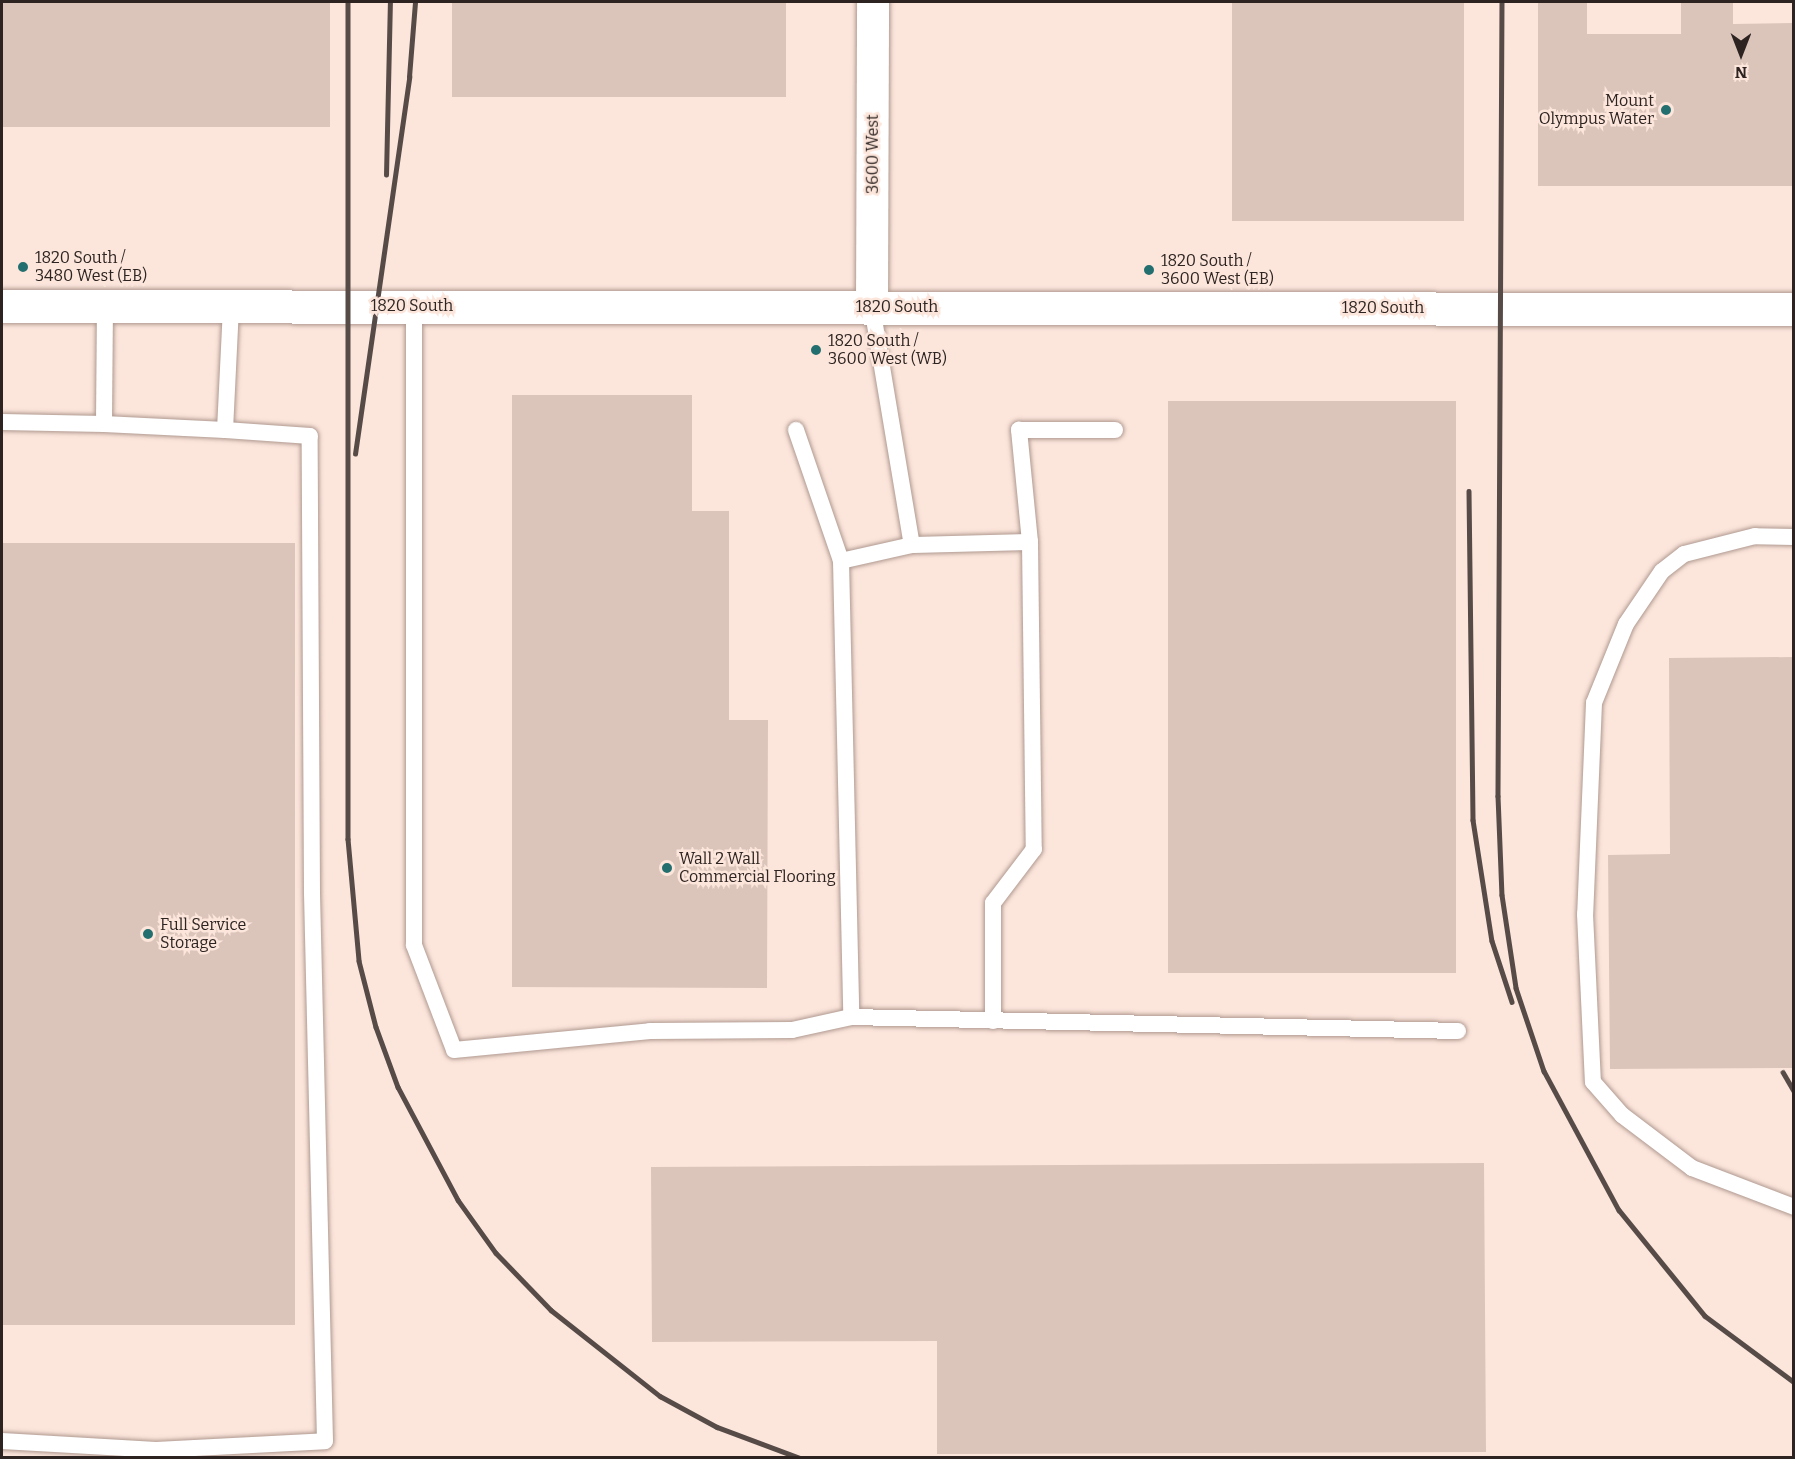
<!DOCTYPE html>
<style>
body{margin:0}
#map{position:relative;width:1795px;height:1459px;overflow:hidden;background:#fce5db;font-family:Bitter,serif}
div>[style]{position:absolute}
.building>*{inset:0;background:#dbc4ba;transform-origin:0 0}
.roads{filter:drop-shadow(0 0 2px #af9990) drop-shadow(0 0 2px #af9990)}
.service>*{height:16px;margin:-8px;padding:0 8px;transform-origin:8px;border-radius:8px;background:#fff}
.minor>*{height:32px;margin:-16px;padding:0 16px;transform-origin:16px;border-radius:16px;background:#fff}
.tertiary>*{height:33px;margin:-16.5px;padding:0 16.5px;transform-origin:16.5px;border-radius:16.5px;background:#fff}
.rail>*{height:4.5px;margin:-2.25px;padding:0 2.25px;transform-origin:2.25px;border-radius:2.25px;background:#574b47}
.dots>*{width:16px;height:16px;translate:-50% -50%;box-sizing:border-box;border:3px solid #fce5db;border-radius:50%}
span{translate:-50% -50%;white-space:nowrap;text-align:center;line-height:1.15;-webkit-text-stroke:5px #fce5db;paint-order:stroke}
.poi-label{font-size:16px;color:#2d2421}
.right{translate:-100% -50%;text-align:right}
.left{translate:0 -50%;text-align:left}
.street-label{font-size:16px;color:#2d2421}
.frame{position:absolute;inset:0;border:3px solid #2d2421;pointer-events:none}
.north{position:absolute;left:1711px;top:24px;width:60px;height:60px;-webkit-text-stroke:4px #fce5db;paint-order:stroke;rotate:180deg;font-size:16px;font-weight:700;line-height:24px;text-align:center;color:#2d2421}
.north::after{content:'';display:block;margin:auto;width:21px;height:27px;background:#2d2421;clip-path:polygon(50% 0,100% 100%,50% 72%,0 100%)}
</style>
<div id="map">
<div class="building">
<i style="left:2px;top:2px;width:328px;height:125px"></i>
<i style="left:452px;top:2px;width:334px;height:95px"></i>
<i style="left:1232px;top:2px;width:232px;height:219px"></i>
<i style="clip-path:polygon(1538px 2px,1587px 2px,1587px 34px,1681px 34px,1681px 2px,1733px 2px,1733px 24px,1794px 23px,1794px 186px,1538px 186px)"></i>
<i style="clip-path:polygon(512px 395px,692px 395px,692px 511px,729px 511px,729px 720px,768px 720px,767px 988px,512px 987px)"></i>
<i style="left:1168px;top:401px;width:288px;height:572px"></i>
<i style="left:2px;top:543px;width:293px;height:782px"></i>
<i style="clip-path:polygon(1794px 657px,1794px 1068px,1610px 1069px,1608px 855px,1670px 854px,1669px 658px)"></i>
<i style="clip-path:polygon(1484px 1163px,1486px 1452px,937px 1454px,937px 1341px,652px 1342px,651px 1167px)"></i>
</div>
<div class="roads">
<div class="service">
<i style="left:105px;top:306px;width:118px;rotate:90.5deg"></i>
<i style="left:104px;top:424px;width:121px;rotate:2.8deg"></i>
<i style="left:414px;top:306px;width:639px;rotate:90deg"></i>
<i style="left:414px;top:945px;width:112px;rotate:69.1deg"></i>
<i style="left:454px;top:1050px;width:197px;rotate:-5.5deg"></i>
<i style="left:650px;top:1031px;width:142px;rotate:-0.4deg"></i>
<i style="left:792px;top:1030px;width:60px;rotate:-12.4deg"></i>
<i style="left:872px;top:307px;width:241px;rotate:80.5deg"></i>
<i style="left:912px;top:545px;width:73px;rotate:167.3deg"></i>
<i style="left:841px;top:561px;width:456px;rotate:88.7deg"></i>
<i style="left:851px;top:1017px;width:607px;rotate:1.32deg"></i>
<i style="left:2px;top:422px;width:102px;rotate:1.1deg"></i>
<i style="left:796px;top:430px;width:139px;rotate:71deg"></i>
<i style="left:1794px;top:537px;width:39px;rotate:-179deg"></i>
<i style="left:1755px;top:536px;width:73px;rotate:165.8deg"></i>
<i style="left:1684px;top:554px;width:28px;rotate:142deg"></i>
<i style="left:1662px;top:571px;width:64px;rotate:124.2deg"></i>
<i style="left:1626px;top:624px;width:85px;rotate:112.1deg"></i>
<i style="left:1594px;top:703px;width:211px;rotate:92.4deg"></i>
<i style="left:1585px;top:914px;width:168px;rotate:87.3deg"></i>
<i style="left:1593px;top:1082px;width:44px;rotate:48.7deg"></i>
<i style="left:1622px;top:1115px;width:88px;rotate:37.1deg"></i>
<i style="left:1692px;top:1168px;width:109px;rotate:20.9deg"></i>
<i style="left:1030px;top:542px;width:113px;rotate:-95.6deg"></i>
<i style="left:1019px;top:430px;width:96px"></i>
<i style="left:912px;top:545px;width:118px;rotate:-1.5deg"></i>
<i style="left:1030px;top:542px;width:307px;rotate:89.3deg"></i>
<i style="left:1034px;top:849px;width:68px;rotate:127.2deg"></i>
<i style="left:993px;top:903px;width:118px;rotate:90deg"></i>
<i style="left:2px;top:1441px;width:154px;rotate:3.3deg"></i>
<i style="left:156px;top:1450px;width:169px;rotate:-3deg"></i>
<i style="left:325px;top:1441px;width:548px;rotate:-91.36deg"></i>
<i style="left:312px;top:893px;width:457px;rotate:-90.3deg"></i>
<i style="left:310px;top:436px;width:85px;rotate:-176deg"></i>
<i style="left:225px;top:430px;width:124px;rotate:-87.2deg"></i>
</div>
<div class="minor">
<i style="left:872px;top:307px;width:305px;rotate:-89.8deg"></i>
</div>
<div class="tertiary">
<i style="left:2px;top:306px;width:1792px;rotate:0.1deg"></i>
</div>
</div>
<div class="rail">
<i style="left:348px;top:2px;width:837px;rotate:90deg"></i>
<i style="left:348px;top:839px;width:122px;rotate:84.8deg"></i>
<i style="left:359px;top:961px;width:68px;rotate:75.6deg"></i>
<i style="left:376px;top:1027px;width:64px;rotate:69.9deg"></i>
<i style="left:398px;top:1087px;width:128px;rotate:62deg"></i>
<i style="left:458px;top:1200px;width:65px;rotate:54.4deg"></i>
<i style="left:496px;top:1253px;width:79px;rotate:46deg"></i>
<i style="left:551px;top:1310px;width:139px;rotate:38.3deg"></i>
<i style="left:660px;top:1396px;width:65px;rotate:28.5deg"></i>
<i style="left:717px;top:1427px;width:89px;rotate:20.5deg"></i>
<i style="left:1502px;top:2px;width:794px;rotate:90.29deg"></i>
<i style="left:1498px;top:796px;width:99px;rotate:87.7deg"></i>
<i style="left:1502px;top:895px;width:94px;rotate:81.4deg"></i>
<i style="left:1516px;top:988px;width:88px;rotate:71.4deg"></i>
<i style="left:1544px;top:1071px;width:158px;rotate:61.7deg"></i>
<i style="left:1619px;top:1210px;width:136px;rotate:50.9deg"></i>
<i style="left:1705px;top:1316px;width:111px;rotate:36.6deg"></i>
<i style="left:386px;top:175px;width:173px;rotate:-88.7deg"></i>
<i style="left:355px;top:454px;width:381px;rotate:-81.8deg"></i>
<i style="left:409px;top:77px;width:75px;rotate:-85.4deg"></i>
<i style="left:1469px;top:491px;width:329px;rotate:89.3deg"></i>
<i style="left:1473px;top:820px;width:122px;rotate:81.1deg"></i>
<i style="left:1492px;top:941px;width:64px;rotate:71.8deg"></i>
<i style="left:1783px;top:1072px;width:22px;rotate:60deg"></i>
</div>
<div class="dots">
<i style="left:1666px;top:110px;background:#236e6e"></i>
<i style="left:23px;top:267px;background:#236e6e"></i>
<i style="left:1149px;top:270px;background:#236e6e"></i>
<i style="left:816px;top:350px;background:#236e6e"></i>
<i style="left:667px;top:868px;background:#236e6e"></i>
<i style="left:148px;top:934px;background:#236e6e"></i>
</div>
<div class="poi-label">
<span class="right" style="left:1654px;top:110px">Mount<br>Olympus Water</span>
<span class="left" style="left:35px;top:267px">1820 South /<br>3480 West (EB)</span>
<span class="left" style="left:1161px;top:270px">1820 South /<br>3600 West (EB)</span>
<span class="left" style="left:828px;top:350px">1820 South /<br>3600 West (WB)</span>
<span class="left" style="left:679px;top:868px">Wall 2 Wall<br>Commercial Flooring</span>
<span class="left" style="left:160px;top:934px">Full Service<br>Storage</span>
</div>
<div class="street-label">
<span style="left:873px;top:154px;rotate:-90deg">3600 West</span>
<span style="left:412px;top:306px">1820 South</span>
<span style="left:897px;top:307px">1820 South</span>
<span style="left:1383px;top:308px">1820 South</span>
</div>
<div class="frame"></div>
<div class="north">N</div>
</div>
